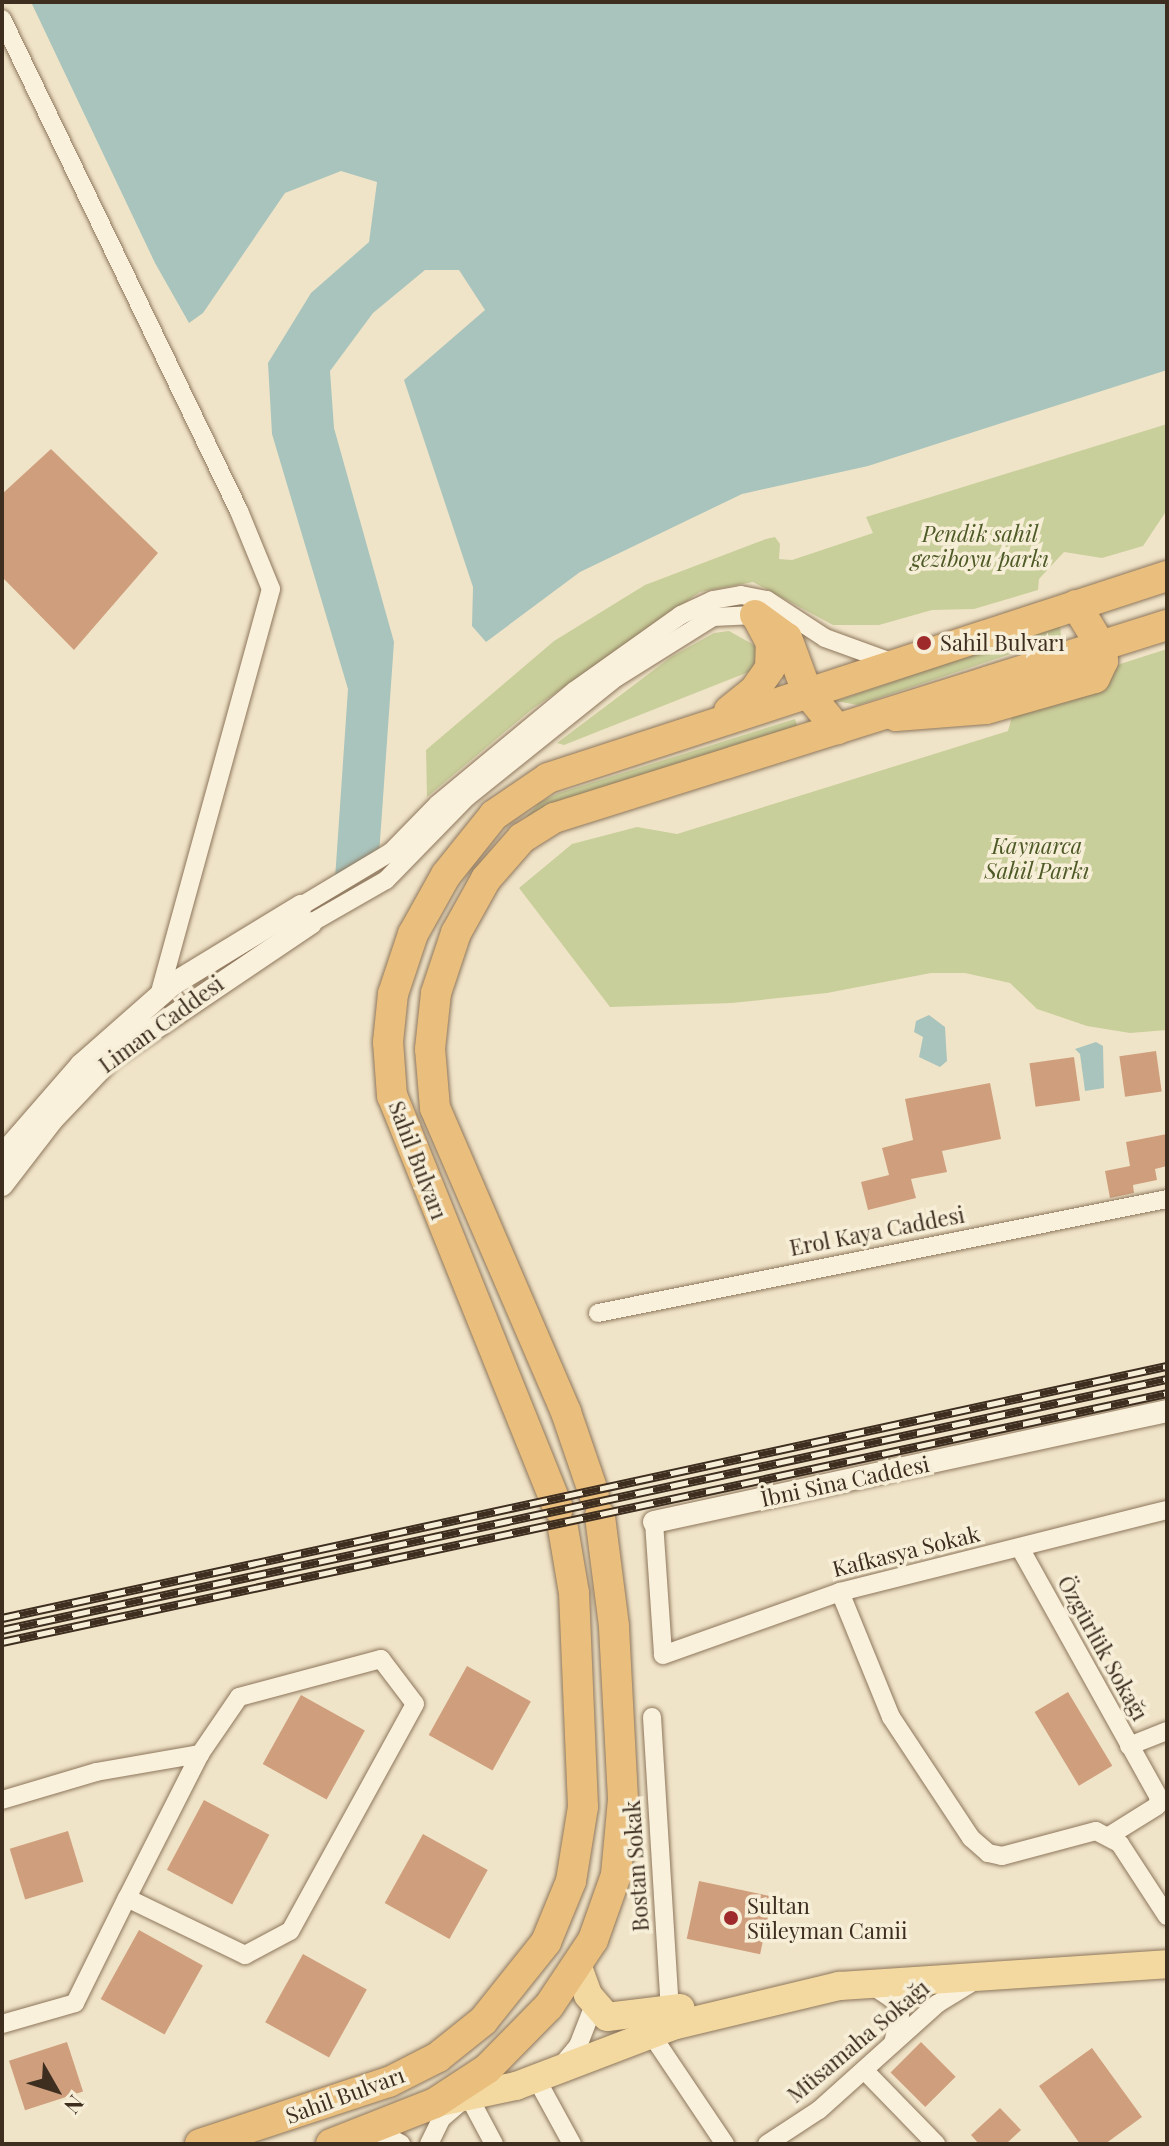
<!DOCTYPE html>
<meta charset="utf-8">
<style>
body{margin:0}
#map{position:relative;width:1169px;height:2146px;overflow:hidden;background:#f0e4c8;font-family:"Playfair Display",serif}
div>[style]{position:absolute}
.green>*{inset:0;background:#c9cf9b}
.water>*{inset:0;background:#a9c4bc}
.building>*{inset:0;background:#cf9f7d;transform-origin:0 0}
.roads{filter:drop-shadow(0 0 2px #8d765c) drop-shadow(0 0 2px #8d765c)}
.minor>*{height:18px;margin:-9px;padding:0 9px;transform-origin:9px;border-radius:9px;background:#faf1dc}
.tertiary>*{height:22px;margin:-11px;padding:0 11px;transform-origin:11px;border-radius:11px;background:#faf1dc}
.primary>*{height:28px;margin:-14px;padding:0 14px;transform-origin:14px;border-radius:14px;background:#f3d9a0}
.trunk>*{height:30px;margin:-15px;padding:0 15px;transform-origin:15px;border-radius:15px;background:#eabe7c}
.rail>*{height:9px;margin-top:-4.5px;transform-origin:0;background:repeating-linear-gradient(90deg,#f7eed8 0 18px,#3d2e20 0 36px);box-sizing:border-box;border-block:2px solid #3d2e20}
.dots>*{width:22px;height:22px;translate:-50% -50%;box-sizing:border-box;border:4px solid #f7eed8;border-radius:50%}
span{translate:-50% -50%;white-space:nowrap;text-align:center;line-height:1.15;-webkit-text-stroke:7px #f7eed8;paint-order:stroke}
.park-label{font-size:22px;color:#4d5a26;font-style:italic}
.poi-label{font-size:22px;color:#3d2e20}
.left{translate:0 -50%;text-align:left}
.street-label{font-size:22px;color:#3d2e20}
.frame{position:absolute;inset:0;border:4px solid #3d2e20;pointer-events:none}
.north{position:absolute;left:16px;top:2050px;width:80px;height:80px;-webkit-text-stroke:6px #f7eed8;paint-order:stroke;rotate:129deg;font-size:22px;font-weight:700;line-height:32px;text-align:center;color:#3d2e20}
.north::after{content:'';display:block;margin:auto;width:28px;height:36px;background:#3d2e20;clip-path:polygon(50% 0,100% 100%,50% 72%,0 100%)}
</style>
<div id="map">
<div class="green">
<i style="clip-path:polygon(1167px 424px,1167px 510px,1143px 546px,1102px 558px,1064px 552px,1039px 579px,1038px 590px,974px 609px,932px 610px,879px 625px,833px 625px,753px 582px,700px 592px,531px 710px,427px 797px,426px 750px,554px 641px,645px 585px,766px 539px,775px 537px,780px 544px,779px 559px,792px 560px,873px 533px,866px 517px)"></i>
<i style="clip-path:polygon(1060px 625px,1061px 637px,858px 705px,836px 701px)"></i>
<i style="clip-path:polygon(729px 631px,754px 645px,758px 655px,751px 671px,564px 745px,557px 743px,671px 657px,714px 633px)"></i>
<i style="clip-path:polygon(1167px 649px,1167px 1030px,1130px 1033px,1087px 1026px,1037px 1009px,1010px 983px,965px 973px,931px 973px,827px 993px,732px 1003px,610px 1007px,519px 888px,572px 844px,637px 827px,677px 834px,1008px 731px,1014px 710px,1089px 674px)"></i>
<i style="clip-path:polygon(795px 719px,798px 728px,526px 817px,540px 802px,559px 793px)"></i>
</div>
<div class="water">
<i style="clip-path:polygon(31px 2px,1167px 2px,1167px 370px,868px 466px,742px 494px,580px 572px,486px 642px,472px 626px,473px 587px,404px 380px,485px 310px,459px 270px,425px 270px,373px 313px,330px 371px,334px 428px,394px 642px,379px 855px,335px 879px,348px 689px,272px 434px,268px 363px,311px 293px,369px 242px,377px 182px,341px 171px,285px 193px,203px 313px,189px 323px,155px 263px)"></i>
<i style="clip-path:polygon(929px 1015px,945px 1027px,947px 1061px,940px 1067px,919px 1057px,923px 1037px,914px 1032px,916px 1021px)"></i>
<i style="clip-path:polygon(1096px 1042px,1103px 1046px,1104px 1088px,1085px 1091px,1080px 1054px,1075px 1049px)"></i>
</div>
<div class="building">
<i style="clip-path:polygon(51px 449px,158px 553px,74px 650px,2px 577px,2px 494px)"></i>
<i style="left:1156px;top:1051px;width:41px;height:37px;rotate:82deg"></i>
<i style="left:1074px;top:1057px;width:44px;height:45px;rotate:82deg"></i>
<i style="clip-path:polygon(990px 1083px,1001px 1139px,942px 1151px,947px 1172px,911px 1179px,916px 1198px,868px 1210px,861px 1182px,889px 1175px,882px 1148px,913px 1140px,905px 1099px)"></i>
<i style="clip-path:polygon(1167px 1134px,1167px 1166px,1155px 1169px,1157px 1180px,1133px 1185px,1134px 1193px,1110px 1198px,1105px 1171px,1130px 1166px,1126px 1142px)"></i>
<i style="left:467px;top:1666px;width:73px;height:79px;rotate:29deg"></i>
<i style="left:1068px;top:1692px;width:86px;height:39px;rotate:59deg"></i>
<i style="left:301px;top:1695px;width:73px;height:79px;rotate:29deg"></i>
<i style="left:204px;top:1800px;width:74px;height:79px;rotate:28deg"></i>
<i style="left:68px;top:1831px;width:53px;height:61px;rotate:73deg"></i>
<i style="left:423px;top:1834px;width:74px;height:79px;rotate:29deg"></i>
<i style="left:699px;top:1881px;width:75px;height:59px;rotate:12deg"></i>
<i style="left:139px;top:1930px;width:73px;height:79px;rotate:29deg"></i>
<i style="left:303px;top:1954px;width:73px;height:78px;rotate:29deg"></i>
<i style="left:67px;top:2042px;width:52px;height:61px;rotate:72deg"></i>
<i style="left:921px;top:2042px;width:49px;height:43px;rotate:45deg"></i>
<i style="clip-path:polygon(1092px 2048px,1142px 2117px,1105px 2144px,1080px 2144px,1039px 2086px)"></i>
<i style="clip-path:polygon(1000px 2108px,1021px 2130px,1006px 2144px,979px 2144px,971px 2135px)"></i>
</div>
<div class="roads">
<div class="minor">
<i style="left:2px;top:19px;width:546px;rotate:64.28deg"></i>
<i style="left:239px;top:511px;width:84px;rotate:67.7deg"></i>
<i style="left:271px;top:589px;width:425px;rotate:105.4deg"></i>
<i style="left:301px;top:906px;width:105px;rotate:-31deg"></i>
<i style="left:391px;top:852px;width:67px;rotate:-45.6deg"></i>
<i style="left:438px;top:804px;width:177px;rotate:-39.7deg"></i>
<i style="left:574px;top:691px;width:131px;rotate:-35.4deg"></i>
<i style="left:681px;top:615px;width:35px;rotate:-25deg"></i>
<i style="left:713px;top:600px;width:28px;rotate:-10deg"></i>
<i style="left:741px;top:595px;width:26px;rotate:11deg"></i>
<i style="left:767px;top:600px;width:69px;rotate:33.2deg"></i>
<i style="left:825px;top:638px;width:73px;rotate:19.9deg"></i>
<i style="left:311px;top:923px;width:86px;rotate:-29.8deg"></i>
<i style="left:386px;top:880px;width:116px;rotate:-45.7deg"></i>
<i style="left:467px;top:797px;width:192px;rotate:-38.7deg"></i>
<i style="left:617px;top:677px;width:113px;rotate:-32deg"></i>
<i style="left:713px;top:617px;width:42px;rotate:-2.7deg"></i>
<i style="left:598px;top:1313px;width:580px;rotate:-11.33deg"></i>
<i style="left:654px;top:1522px;width:133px;rotate:86.1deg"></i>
<i style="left:663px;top:1655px;width:188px;rotate:-19.6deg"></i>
<i style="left:840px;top:1592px;width:337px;rotate:-14.1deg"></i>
<i style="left:1020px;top:1548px;width:286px;rotate:60.9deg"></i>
<i style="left:1159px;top:1798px;width:8px;rotate:104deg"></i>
<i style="left:1157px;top:1806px;width:57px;rotate:148deg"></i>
<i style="left:840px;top:1592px;width:135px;rotate:67.8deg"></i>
<i style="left:891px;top:1717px;width:145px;rotate:56.5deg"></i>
<i style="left:971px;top:1838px;width:23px;rotate:41deg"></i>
<i style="left:988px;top:1853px;width:14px;rotate:12deg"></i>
<i style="left:1002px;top:1856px;width:97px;rotate:-14.9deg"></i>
<i style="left:1096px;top:1831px;width:27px;rotate:28deg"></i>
<i style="left:1120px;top:1844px;width:86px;rotate:56.9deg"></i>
<i style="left:652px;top:1717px;width:295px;rotate:86.5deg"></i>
<i style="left:1129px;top:1746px;width:41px;rotate:-21.5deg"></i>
<i style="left:2px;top:1800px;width:98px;rotate:-16.6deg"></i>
<i style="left:96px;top:1772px;width:106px;rotate:-9.8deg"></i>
<i style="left:870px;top:1984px;width:30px;rotate:34deg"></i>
<i style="left:895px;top:2001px;width:15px;rotate:70deg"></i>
<i style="left:900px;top:2015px;width:29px;rotate:104deg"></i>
<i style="left:2px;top:2024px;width:76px;rotate:-16deg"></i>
<i style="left:75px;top:2003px;width:117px;rotate:-63.7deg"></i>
<i style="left:127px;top:1898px;width:161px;rotate:-63.1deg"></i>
<i style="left:200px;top:1754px;width:69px;rotate:-55.6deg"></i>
<i style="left:239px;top:1697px;width:147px;rotate:-15deg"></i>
<i style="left:381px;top:1659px;width:56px;rotate:52.9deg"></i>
<i style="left:415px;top:1704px;width:259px;rotate:118.8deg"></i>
<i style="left:290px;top:1931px;width:51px;rotate:151.9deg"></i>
<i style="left:245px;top:1955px;width:131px;rotate:-154.2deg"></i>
<i style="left:651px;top:2034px;width:133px;rotate:56.1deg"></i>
<i style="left:562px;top:2065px;width:25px;rotate:-50deg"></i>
<i style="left:578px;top:2046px;width:44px;rotate:-68.7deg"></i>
<i style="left:865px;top:2071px;width:102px;rotate:45.8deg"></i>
<i style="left:537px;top:2080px;width:73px;rotate:61.3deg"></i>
<i style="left:470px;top:2099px;width:51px;rotate:61.9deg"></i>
<i style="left:373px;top:2129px;width:32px;rotate:28deg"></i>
<i style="left:429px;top:2144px;width:28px;rotate:-64deg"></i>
<i style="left:441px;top:2119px;width:28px;rotate:-41deg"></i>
<i style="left:767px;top:2144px;width:62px;rotate:-33.2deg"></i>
<i style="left:819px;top:2110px;width:159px;rotate:-41.9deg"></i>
<i style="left:937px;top:2004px;width:42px;rotate:-31.4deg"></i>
</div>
<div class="tertiary">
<i style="left:2px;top:1156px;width:121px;rotate:-49deg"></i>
<i style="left:81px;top:1065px;width:123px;rotate:-41.4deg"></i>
<i style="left:173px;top:984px;width:150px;rotate:-31.4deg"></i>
<i style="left:2px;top:1185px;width:82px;rotate:-52.4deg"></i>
<i style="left:52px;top:1120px;width:86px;rotate:-46.4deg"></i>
<i style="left:111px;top:1058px;width:241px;rotate:-34deg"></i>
<i style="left:654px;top:1522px;width:525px;rotate:-12.21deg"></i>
</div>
<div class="primary">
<i style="left:578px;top:1967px;width:30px;rotate:70deg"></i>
<i style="left:588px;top:1995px;width:29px;rotate:49deg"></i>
<i style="left:607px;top:2017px;width:74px;rotate:-7deg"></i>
<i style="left:435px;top:2103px;width:83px;rotate:-11.9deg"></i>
<i style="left:516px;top:2086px;width:171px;rotate:-20.9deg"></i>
<i style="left:676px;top:2025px;width:168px;rotate:-13.5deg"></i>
<i style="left:839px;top:1986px;width:329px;rotate:-3.8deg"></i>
</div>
<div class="trunk">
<i style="left:755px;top:615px;width:39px;rotate:36deg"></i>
<i style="left:787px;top:638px;width:58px;rotate:69.7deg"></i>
<i style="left:807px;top:692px;width:48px;rotate:51deg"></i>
<i style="left:729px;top:711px;width:32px;rotate:-39deg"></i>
<i style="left:754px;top:691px;width:28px;rotate:-55deg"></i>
<i style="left:770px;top:668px;width:25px;rotate:-88deg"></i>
<i style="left:771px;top:643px;width:26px;rotate:-118deg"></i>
<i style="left:896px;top:716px;width:90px;rotate:-4.4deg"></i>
<i style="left:986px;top:709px;width:113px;rotate:-15.9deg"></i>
<i style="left:1095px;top:678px;width:19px;rotate:-65deg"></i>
<i style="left:1103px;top:661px;width:15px;rotate:-98deg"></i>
<i style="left:1101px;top:646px;width:48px;rotate:-121.4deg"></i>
<i style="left:594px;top:1494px;width:87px;rotate:-108.9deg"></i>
<i style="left:566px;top:1412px;width:331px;rotate:-113.3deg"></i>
<i style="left:435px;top:1108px;width:59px;rotate:-94.8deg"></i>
<i style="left:430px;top:1049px;width:56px;rotate:-83.9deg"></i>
<i style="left:436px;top:993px;width:63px;rotate:-71.6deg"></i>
<i style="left:456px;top:933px;width:62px;rotate:-60.9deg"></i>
<i style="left:486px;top:879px;width:55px;rotate:-48.7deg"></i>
<i style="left:522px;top:838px;width:38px;rotate:-32deg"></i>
<i style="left:554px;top:818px;width:643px;rotate:-17.48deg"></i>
<i style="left:558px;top:1508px;width:444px;rotate:-111.9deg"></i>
<i style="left:392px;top:1096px;width:54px;rotate:-94.2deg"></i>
<i style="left:388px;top:1042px;width:48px;rotate:-84.1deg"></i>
<i style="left:393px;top:994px;width:63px;rotate:-71.6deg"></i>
<i style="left:413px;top:934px;width:68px;rotate:-60.8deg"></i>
<i style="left:446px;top:875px;width:77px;rotate:-51.3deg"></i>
<i style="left:494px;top:815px;width:65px;rotate:-34.4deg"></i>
<i style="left:548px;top:778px;width:651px;rotate:-18.07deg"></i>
<i style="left:200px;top:2144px;width:199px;rotate:-18.2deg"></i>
<i style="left:389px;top:2082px;width:55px;rotate:-27deg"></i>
<i style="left:438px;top:2057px;width:58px;rotate:-38.7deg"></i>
<i style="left:483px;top:2021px;width:101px;rotate:-51.4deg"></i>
<i style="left:546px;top:1942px;width:66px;rotate:-67.7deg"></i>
<i style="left:571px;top:1881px;width:75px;rotate:-80.8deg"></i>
<i style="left:583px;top:1807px;width:214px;rotate:-92.4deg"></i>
<i style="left:574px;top:1593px;width:66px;rotate:-99.6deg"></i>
<i style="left:331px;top:2144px;width:112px;rotate:-21.5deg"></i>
<i style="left:435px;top:2103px;width:62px;rotate:-33.2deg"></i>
<i style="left:487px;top:2069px;width:88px;rotate:-45.5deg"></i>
<i style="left:549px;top:2006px;width:79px;rotate:-56.3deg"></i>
<i style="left:593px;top:1940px;width:69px;rotate:-70.5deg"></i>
<i style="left:616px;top:1875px;width:76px;rotate:-84.7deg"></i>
<i style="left:623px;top:1799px;width:173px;rotate:-93deg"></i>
<i style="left:614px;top:1626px;width:111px;rotate:-97.3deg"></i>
</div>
</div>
<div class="rail">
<i style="left:2px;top:1618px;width:1192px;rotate:-12.21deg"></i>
<i style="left:2px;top:1630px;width:1192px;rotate:-12.16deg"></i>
<i style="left:2px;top:1642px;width:1191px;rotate:-12.06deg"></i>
</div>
<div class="dots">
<i style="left:924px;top:643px;background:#9e2a2b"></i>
<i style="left:731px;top:1918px;background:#9e2a2b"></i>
</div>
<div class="park-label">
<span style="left:980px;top:546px">Pendik sahil<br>geziboyu parkı</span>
<span style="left:1037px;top:858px">Kaynarca<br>Sahil Parkı</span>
</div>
<div class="poi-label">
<span class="left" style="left:940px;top:643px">Sahil Bulvarı</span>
<span class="left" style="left:747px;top:1918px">Sultan<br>Süleyman Camii</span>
</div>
<div class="street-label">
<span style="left:161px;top:1024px;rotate:-36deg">Liman Caddesi</span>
<span style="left:418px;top:1160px;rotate:69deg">Sahil Bulvarı</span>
<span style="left:877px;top:1231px;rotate:-11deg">Erol Kaya Caddesi</span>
<span style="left:845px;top:1481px;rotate:-12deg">İbni Sina Caddesi</span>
<span style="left:906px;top:1551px;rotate:-14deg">Kafkasya Sokak</span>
<span style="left:1103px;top:1648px;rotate:61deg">Özgürlük Sokağı</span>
<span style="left:636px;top:1866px;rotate:-94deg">Bostan Sokak</span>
<span style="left:858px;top:2041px;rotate:-40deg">Müsamaha Sokağı</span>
<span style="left:345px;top:2095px;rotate:-20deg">Sahil Bulvarı</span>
</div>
<div class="frame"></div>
<div class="north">N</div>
</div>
